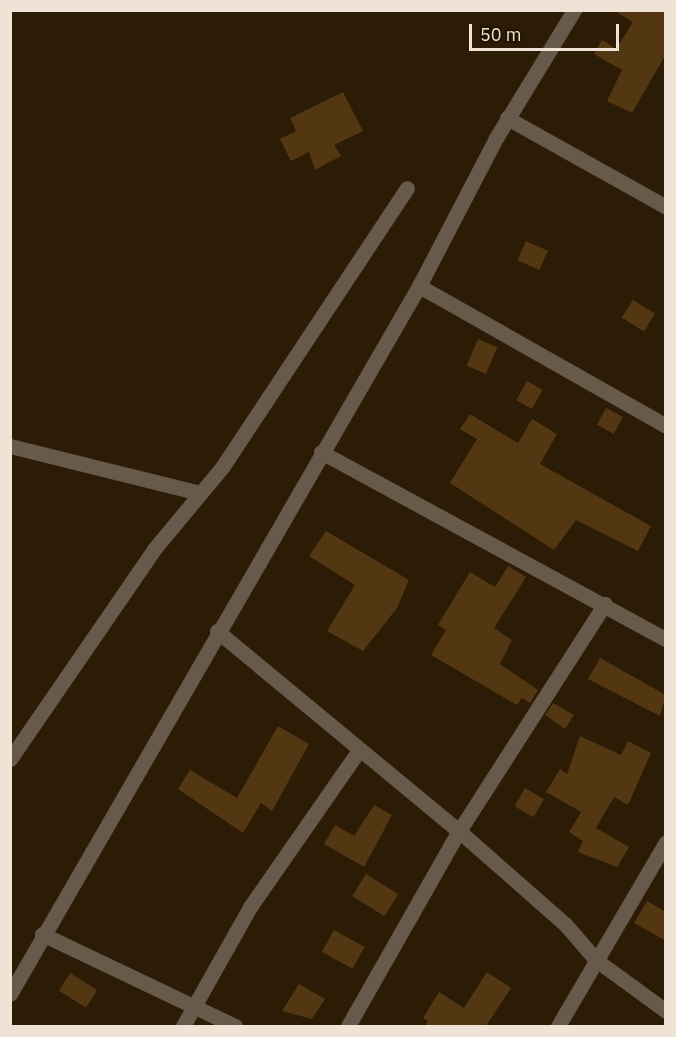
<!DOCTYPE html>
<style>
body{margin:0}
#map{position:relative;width:676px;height:1037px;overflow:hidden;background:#2c1b05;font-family:"IBM Plex Sans",sans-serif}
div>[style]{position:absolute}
.building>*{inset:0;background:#523712;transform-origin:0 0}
.minor>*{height:15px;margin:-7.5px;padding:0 7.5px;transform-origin:7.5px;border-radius:7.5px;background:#675a4b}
span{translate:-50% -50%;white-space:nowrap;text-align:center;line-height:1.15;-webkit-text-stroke:6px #221200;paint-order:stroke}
.frame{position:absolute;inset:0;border:12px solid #efe3d5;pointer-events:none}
.scale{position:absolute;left:469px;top:24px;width:150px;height:27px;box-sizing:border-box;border:3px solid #efe3d5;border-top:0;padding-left:8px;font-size:18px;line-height:21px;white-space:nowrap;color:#efe3d5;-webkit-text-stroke:4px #221200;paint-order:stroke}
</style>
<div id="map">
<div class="building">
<i style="clip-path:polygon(613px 10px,666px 10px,666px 54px,632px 113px,607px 101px,622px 70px,594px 54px,602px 40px,616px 49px,633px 22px)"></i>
<i style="clip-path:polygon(343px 92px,363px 131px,334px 145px,341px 156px,315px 170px,309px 152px,291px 161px,280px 139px,296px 131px,290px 118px)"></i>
<i style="left:526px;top:241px;width:24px;height:21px;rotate:24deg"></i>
<i style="left:633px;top:300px;width:26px;height:21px;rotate:32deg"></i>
<i style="left:478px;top:339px;width:21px;height:29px;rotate:23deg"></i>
<i style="left:527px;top:381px;width:18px;height:22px;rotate:29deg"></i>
<i style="left:606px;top:408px;width:19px;height:19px;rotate:28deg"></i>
<i style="clip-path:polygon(470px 414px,518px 443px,532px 419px,557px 434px,540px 464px,651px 526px,638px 551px,576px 520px,554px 550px,450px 483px,477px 439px,460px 429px)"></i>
<i style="clip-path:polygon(326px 531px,409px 580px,397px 608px,363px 651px,327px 631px,355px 585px,309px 556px)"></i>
<i style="clip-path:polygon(508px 566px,526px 577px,494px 628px,512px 640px,500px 664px,538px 690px,530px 703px,522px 698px,517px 705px,431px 655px,446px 630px,438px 625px,470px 572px,495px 587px)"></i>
<i style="clip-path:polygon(600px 658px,666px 695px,660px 716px,588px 679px)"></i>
<i style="clip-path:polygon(553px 703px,574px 715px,565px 729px,545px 715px)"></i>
<i style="clip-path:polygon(278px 726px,309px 744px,272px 811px,261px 803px,243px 833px,178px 789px,190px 770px,237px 798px)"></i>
<i style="clip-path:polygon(580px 736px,621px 755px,628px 741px,651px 753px,628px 805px,614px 797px,596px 828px,629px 847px,617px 867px,578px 852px,583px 841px,569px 832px,581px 812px,546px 792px,560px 769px,567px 774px)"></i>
<i style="left:525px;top:788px;width:22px;height:21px;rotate:30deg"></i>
<i style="clip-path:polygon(374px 805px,392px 815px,364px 867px,324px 844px,335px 825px,354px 836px)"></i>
<i style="left:366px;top:874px;width:38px;height:26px;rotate:32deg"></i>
<i style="clip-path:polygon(647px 901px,666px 912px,666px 941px,634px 923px)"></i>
<i style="left:334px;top:930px;width:35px;height:25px;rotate:29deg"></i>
<i style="clip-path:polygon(487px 972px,511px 988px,486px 1026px,425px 1026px,428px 1021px,423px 1018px,439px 992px,464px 1008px)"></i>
<i style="left:70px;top:973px;width:32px;height:21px;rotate:32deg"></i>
<i style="clip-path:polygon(299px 984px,325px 999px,312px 1019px,282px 1011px)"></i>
</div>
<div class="minor">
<i style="left:507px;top:118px;width:182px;rotate:29.2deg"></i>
<i style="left:419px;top:286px;width:284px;rotate:29.5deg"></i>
<i style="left:10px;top:446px;width:192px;rotate:13.9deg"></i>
<i style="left:321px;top:452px;width:392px;rotate:28.5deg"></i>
<i style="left:217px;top:631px;width:314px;rotate:39.6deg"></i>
<i style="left:459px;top:831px;width:141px;rotate:41.3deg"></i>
<i style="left:565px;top:924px;width:48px;rotate:49.3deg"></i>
<i style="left:596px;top:960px;width:87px;rotate:36.1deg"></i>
<i style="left:10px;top:759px;width:256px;rotate:-55.5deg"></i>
<i style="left:155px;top:548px;width:107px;rotate:-50.3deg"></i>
<i style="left:223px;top:466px;width:333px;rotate:-56.5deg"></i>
<i style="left:42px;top:934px;width:214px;rotate:25.5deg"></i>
<i style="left:10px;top:994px;width:818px;rotate:-59.99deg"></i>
<i style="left:419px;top:286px;width:167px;rotate:-62.5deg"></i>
<i style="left:496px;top:138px;width:150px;rotate:-58.6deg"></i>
<i style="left:183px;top:1026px;width:137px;rotate:-60.6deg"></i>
<i style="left:250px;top:907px;width:191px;rotate:-55.2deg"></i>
<i style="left:348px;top:1026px;width:224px;rotate:-60.4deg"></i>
<i style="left:459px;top:831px;width:270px;rotate:-57.3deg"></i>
<i style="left:558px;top:1026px;width:213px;rotate:-59.6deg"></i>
</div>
<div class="frame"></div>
<div class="scale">50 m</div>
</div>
